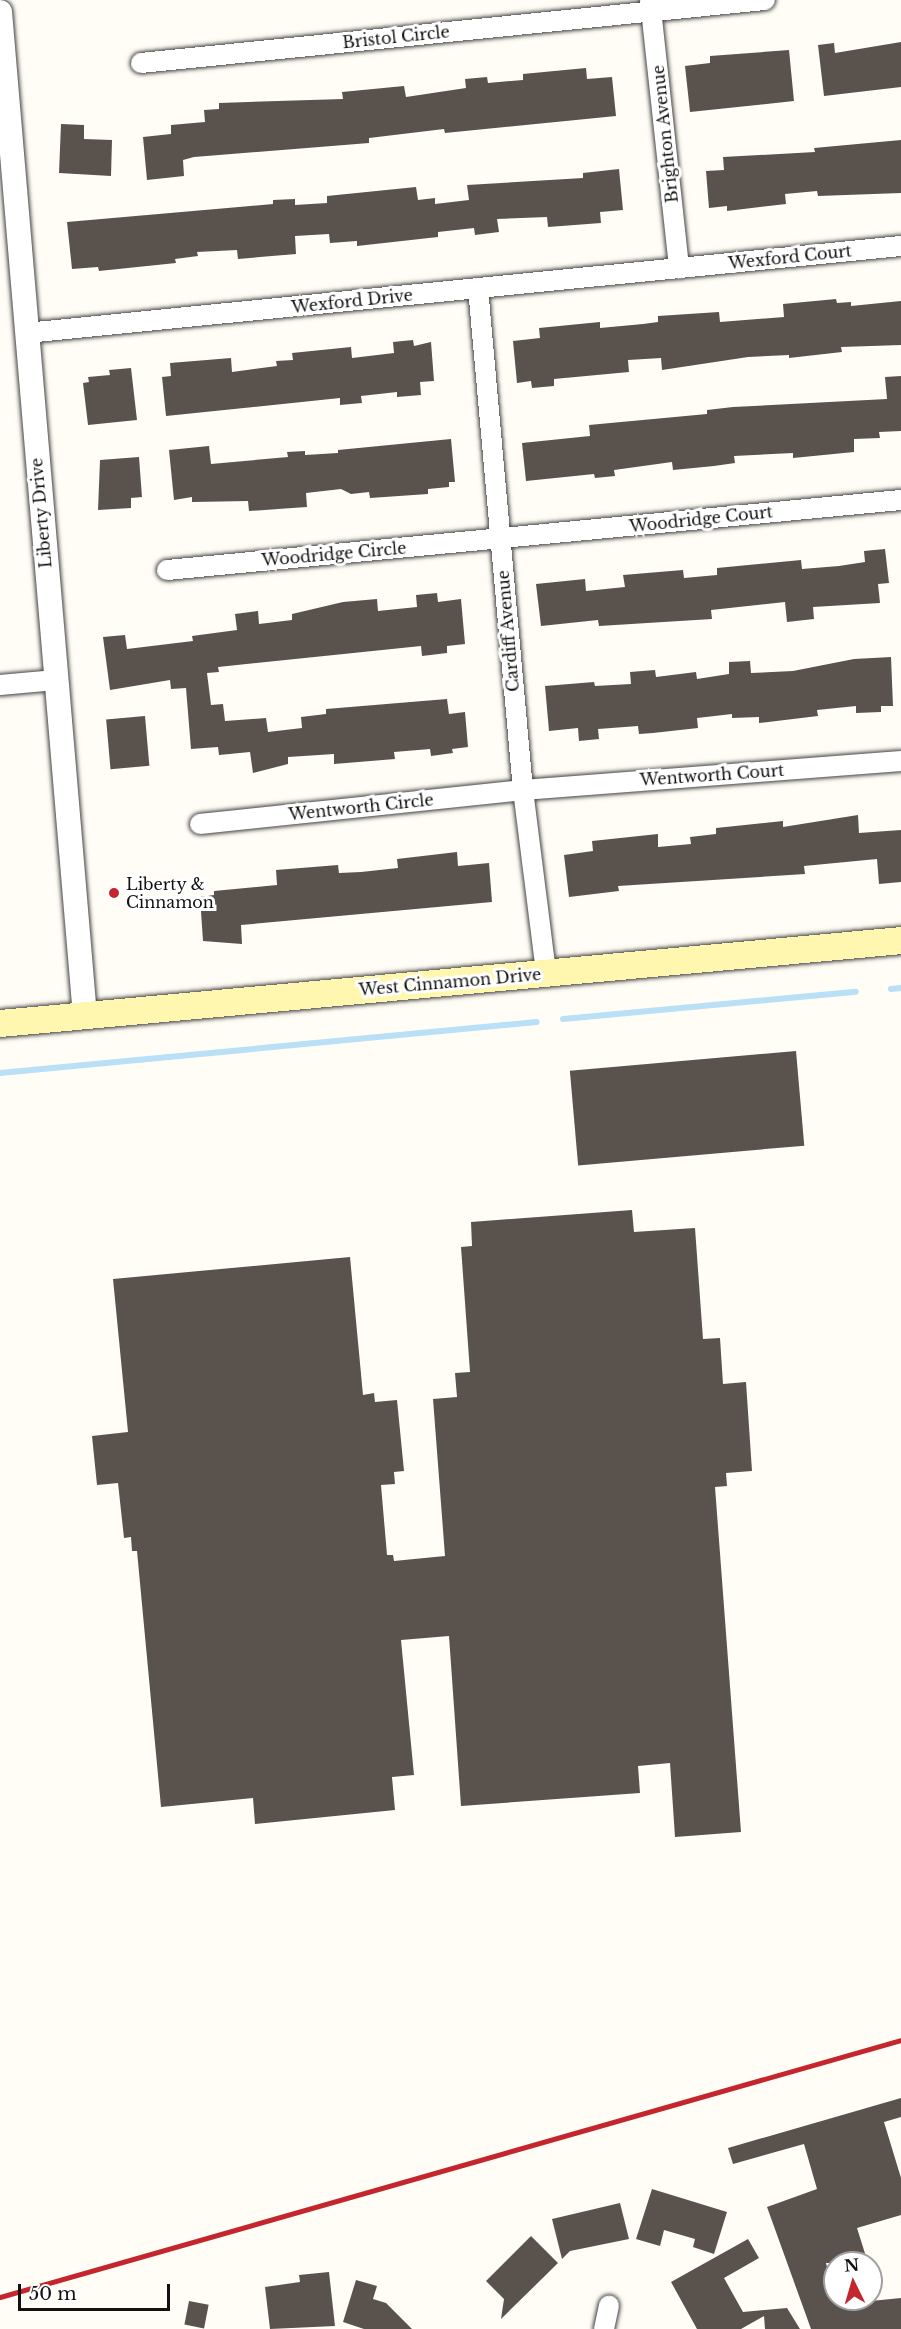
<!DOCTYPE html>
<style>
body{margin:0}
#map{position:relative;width:901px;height:2329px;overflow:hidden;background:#fffdf5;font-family:"Libre Baskerville",serif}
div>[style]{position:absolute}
.stream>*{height:6px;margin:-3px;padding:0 3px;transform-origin:3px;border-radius:3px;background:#b9e0f7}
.building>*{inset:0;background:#5a524d;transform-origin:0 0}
.roads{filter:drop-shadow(0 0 2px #444) drop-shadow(0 0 2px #444)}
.minor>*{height:20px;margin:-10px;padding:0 10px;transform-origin:10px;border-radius:10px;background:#fff}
.tertiary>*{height:24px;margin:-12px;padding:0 12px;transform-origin:12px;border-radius:12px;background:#fff}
.secondary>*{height:27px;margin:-13.5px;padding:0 13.5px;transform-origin:13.5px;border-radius:13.5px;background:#fff6b0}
.rail>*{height:4.5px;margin:-2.25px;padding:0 2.25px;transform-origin:2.25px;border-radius:2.25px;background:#c4262e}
.dots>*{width:16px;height:16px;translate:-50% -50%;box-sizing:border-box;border:3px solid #fff;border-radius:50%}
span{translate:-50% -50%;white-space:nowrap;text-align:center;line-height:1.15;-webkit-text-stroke:6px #fff;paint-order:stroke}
.street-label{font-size:16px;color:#111}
.poi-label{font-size:16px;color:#111}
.left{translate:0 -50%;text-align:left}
.north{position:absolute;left:823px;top:2251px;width:60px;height:60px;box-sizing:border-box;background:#fff;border:2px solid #a0a0a0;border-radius:50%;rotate:355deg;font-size:16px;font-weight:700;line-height:24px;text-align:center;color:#111}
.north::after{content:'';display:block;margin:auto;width:21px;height:27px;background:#c4262e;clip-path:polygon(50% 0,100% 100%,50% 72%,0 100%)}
.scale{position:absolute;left:18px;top:2284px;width:152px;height:27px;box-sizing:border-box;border:3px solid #111;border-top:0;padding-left:8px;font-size:18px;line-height:21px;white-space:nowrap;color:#111;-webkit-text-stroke:4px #fff;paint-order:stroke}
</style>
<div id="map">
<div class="stream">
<i style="left:891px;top:989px;width:10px;rotate:-6deg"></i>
<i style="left:563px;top:1019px;width:294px;rotate:-5.3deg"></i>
<i style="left:0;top:1073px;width:539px;rotate:-5.43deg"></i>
</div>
<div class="building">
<i style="clip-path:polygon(901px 42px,901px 87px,824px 96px,818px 45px,834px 43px,835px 53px)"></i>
<i style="clip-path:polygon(789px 50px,794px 101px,690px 112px,685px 66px,710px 63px,710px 56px)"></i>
<i style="clip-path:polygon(586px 68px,587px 79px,612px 77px,616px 116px,445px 133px,444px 129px,369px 138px,369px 143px,194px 157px,183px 160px,184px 176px,147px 180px,143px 137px,171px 134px,171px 125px,205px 122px,204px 110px,219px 109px,219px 103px,343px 99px,342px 92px,404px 86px,406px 97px,466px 88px,465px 79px,487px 77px,488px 83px,523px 80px,523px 74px)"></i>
<i style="clip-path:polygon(61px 124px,84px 125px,84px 139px,112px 140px,111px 176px,59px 173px)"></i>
<i style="clip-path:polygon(901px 140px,901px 193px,818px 196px,817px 191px,785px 194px,786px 204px,727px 211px,727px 206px,709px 208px,706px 171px,724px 170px,723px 157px,815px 152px,814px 148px)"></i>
<i style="clip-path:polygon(619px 169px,623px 210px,600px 212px,601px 223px,548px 227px,547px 217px,497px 219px,499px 232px,475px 235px,474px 228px,438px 232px,438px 237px,357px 246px,357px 241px,330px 243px,329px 234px,295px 236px,296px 254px,238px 259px,237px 250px,197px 252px,198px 256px,175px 259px,176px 263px,99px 271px,98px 267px,72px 269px,67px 222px,273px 204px,273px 200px,295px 199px,295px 205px,327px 203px,327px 196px,416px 187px,418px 200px,435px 198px,435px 204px,469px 200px,467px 185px,583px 178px,583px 173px)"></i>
<i style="clip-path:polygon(836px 299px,837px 303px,851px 302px,851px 306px,901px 301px,901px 345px,841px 347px,842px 352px,789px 358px,789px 355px,748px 357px,662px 370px,661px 358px,628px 360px,629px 372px,554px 379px,554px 386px,532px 388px,531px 381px,517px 383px,513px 341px,540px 338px,539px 328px,600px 322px,600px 328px,643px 324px,658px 322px,658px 316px,719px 312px,720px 322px,784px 317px,783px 304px)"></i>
<i style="clip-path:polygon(413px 340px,414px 346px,431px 342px,434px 381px,420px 382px,421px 395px,397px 397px,397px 392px,361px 396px,362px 403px,340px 405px,340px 398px,166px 416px,162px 377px,171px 376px,170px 363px,231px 358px,232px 372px,277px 366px,276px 361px,293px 360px,292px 353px,351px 347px,352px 358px,394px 353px,393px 342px)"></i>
<i style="clip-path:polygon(131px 368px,137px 420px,88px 425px,83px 383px,89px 382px,88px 377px,110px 375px,109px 370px)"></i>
<i style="clip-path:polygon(901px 376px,901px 431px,879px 432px,880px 438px,854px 439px,854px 452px,793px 458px,793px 453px,734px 456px,735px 463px,714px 466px,673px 470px,672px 462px,614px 470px,615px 476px,595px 478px,594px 474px,526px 481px,522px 443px,590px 436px,589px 425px,707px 414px,707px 410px,733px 407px,887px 399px,885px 377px)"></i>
<i style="clip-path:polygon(451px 439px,455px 482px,449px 482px,449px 487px,428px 489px,428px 494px,370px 498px,369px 492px,351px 494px,341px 489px,306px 493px,307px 507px,249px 511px,248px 501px,192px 502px,192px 497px,174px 500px,169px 450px,209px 446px,211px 464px,288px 457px,287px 452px,305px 451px,305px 455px,338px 453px,338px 450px)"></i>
<i style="clip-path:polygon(139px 457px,142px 497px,131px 498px,131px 508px,98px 510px,100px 460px)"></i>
<i style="clip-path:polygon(885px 549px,889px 583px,878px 584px,880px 603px,813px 607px,814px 619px,787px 622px,785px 602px,711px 610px,712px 619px,599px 626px,598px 620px,541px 626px,536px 584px,585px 579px,586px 591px,625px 587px,623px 575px,683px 570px,684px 578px,717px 575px,717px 568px,801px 560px,802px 569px,839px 566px,865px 562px,864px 551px)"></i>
<i style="clip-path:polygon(437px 593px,438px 602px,461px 599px,465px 644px,447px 646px,447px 653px,422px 656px,421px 646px,218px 667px,219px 672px,207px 673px,211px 705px,223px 704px,225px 721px,266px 718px,268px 732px,302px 728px,301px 717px,326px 714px,326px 709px,447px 699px,449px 714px,465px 712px,468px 747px,452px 749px,453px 753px,431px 756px,430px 749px,394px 752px,395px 759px,334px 764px,334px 754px,288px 757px,288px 764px,253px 773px,250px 752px,219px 755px,218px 747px,191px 749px,186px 688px,171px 689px,170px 680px,110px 690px,103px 637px,125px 635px,127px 649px,193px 641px,192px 636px,237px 630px,235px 614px,258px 611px,259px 624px,292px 620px,292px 614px,343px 602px,377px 599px,378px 611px,417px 607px,416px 595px)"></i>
<i style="clip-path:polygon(891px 657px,893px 706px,881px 706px,881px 712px,856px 713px,856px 706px,817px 710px,818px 716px,759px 723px,759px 717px,732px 718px,732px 714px,697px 718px,698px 728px,653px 733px,639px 734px,638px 726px,598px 729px,599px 739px,579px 741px,578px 728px,549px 731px,545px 686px,594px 682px,595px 686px,631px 684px,630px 672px,655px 670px,656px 677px,696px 672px,697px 679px,729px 674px,729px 662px,750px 661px,751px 673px,793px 671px,854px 659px)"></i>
<i style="left:145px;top:716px;width:50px;height:39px;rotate:85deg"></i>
<i style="clip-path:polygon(858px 815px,859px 833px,901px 830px,901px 882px,879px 884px,877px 859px,804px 866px,805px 874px,618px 886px,619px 891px,569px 897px,564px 855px,593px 851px,592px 841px,658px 834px,658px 847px,691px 844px,690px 837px,716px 834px,716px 828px,783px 821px,783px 827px)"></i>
<i style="clip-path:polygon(457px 852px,458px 866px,489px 863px,492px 902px,241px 925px,242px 944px,203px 941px,200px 897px,214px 895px,214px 891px,277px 885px,276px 870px,338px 865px,339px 873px,361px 872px,398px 868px,397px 859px)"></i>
<i style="left:796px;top:1051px;width:95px;height:227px;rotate:85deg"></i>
<i style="clip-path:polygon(632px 1210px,634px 1232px,695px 1228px,703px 1339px,720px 1338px,723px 1384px,746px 1382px,752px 1471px,726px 1473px,727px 1486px,715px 1487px,741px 1832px,675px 1837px,670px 1763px,638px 1766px,640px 1793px,461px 1806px,449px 1636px,401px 1640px,414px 1775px,392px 1777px,395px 1810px,255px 1824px,253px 1798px,161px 1807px,137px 1551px,132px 1551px,131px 1537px,124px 1538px,118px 1483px,97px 1485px,92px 1436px,128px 1432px,113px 1279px,350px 1257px,363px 1395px,374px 1393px,375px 1402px,397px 1400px,404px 1471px,394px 1472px,395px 1484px,381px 1485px,387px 1555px,393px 1555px,394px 1561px,445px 1556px,433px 1399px,457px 1397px,455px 1373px,470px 1372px,461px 1247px,472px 1246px,471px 1222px)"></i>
<i style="clip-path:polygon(901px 2098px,901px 2117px,884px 2122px,901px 2178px,901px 2215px,857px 2228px,868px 2263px,826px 2263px,835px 2299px,841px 2304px,901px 2298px,901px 2329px,811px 2329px,767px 2207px,817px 2189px,804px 2144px,733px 2164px,728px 2148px)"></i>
<i style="clip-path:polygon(652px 2189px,727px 2212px,714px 2254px,693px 2247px,695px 2239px,664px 2230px,660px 2246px,636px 2239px)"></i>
<i style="clip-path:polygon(620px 2203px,629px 2239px,570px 2251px,562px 2259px,552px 2219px)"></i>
<i style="clip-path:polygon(531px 2236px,558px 2263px,501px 2319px,504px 2299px,486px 2281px)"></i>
<i style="clip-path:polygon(748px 2239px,759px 2258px,724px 2278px,743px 2312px,787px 2308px,800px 2329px,765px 2329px,764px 2316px,741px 2329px,697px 2329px,671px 2282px)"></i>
<i style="clip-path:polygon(329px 2272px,335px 2326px,270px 2329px,265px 2287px,300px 2282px,299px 2275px)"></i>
<i style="clip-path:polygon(356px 2280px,377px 2286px,373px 2299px,386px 2303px,412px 2329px,364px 2329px,343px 2322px)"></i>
<i style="left:189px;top:2301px;width:20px;height:24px;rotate:11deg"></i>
</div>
<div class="roads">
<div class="minor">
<i style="left:650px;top:0;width:270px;rotate:83.8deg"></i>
<i style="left:141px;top:63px;width:627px;rotate:-5.77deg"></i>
<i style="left:478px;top:288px;width:504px;rotate:84.88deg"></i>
<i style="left:523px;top:790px;width:184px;rotate:82.8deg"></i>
<i style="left:26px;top:333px;width:879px;rotate:-5.68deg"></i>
<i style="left:167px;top:570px;width:737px;rotate:-5.45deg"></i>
<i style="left:0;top:685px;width:56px;rotate:-5.1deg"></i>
<i style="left:200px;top:824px;width:325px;rotate:-6deg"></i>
<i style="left:523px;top:790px;width:379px;rotate:-4.4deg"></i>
<i style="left:604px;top:2329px;width:24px;rotate:-78deg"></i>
</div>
<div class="tertiary">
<i style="left:0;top:12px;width:1007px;rotate:85.16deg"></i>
</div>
<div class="secondary">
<i style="left:0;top:1023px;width:905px;rotate:-5.26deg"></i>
</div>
</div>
<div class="rail">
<i style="left:0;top:2297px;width:937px;rotate:-15.92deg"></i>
</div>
<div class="dots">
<i style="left:114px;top:893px;background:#c4262e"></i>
</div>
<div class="street-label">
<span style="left:396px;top:37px;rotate:-6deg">Bristol Circle</span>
<span style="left:665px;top:134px;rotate:-96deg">Brighton Avenue</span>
<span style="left:790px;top:257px;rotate:-6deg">Wexford Court</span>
<span style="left:352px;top:301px;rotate:-6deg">Wexford Drive</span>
<span style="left:41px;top:513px;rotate:-95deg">Liberty Drive</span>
<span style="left:701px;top:519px;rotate:-6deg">Woodridge Court</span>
<span style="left:334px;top:554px;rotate:-5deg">Woodridge Circle</span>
<span style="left:508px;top:631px;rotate:-95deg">Cardiff Avenue</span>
<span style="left:712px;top:775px;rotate:-4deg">Wentworth Court</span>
<span style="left:361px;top:807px;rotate:-6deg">Wentworth Circle</span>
<span style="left:450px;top:982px;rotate:-5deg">West Cinnamon Drive</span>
</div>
<div class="poi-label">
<span class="left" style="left:126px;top:893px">Liberty &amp;<br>Cinnamon</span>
</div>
<div class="north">N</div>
<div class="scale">50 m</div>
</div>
